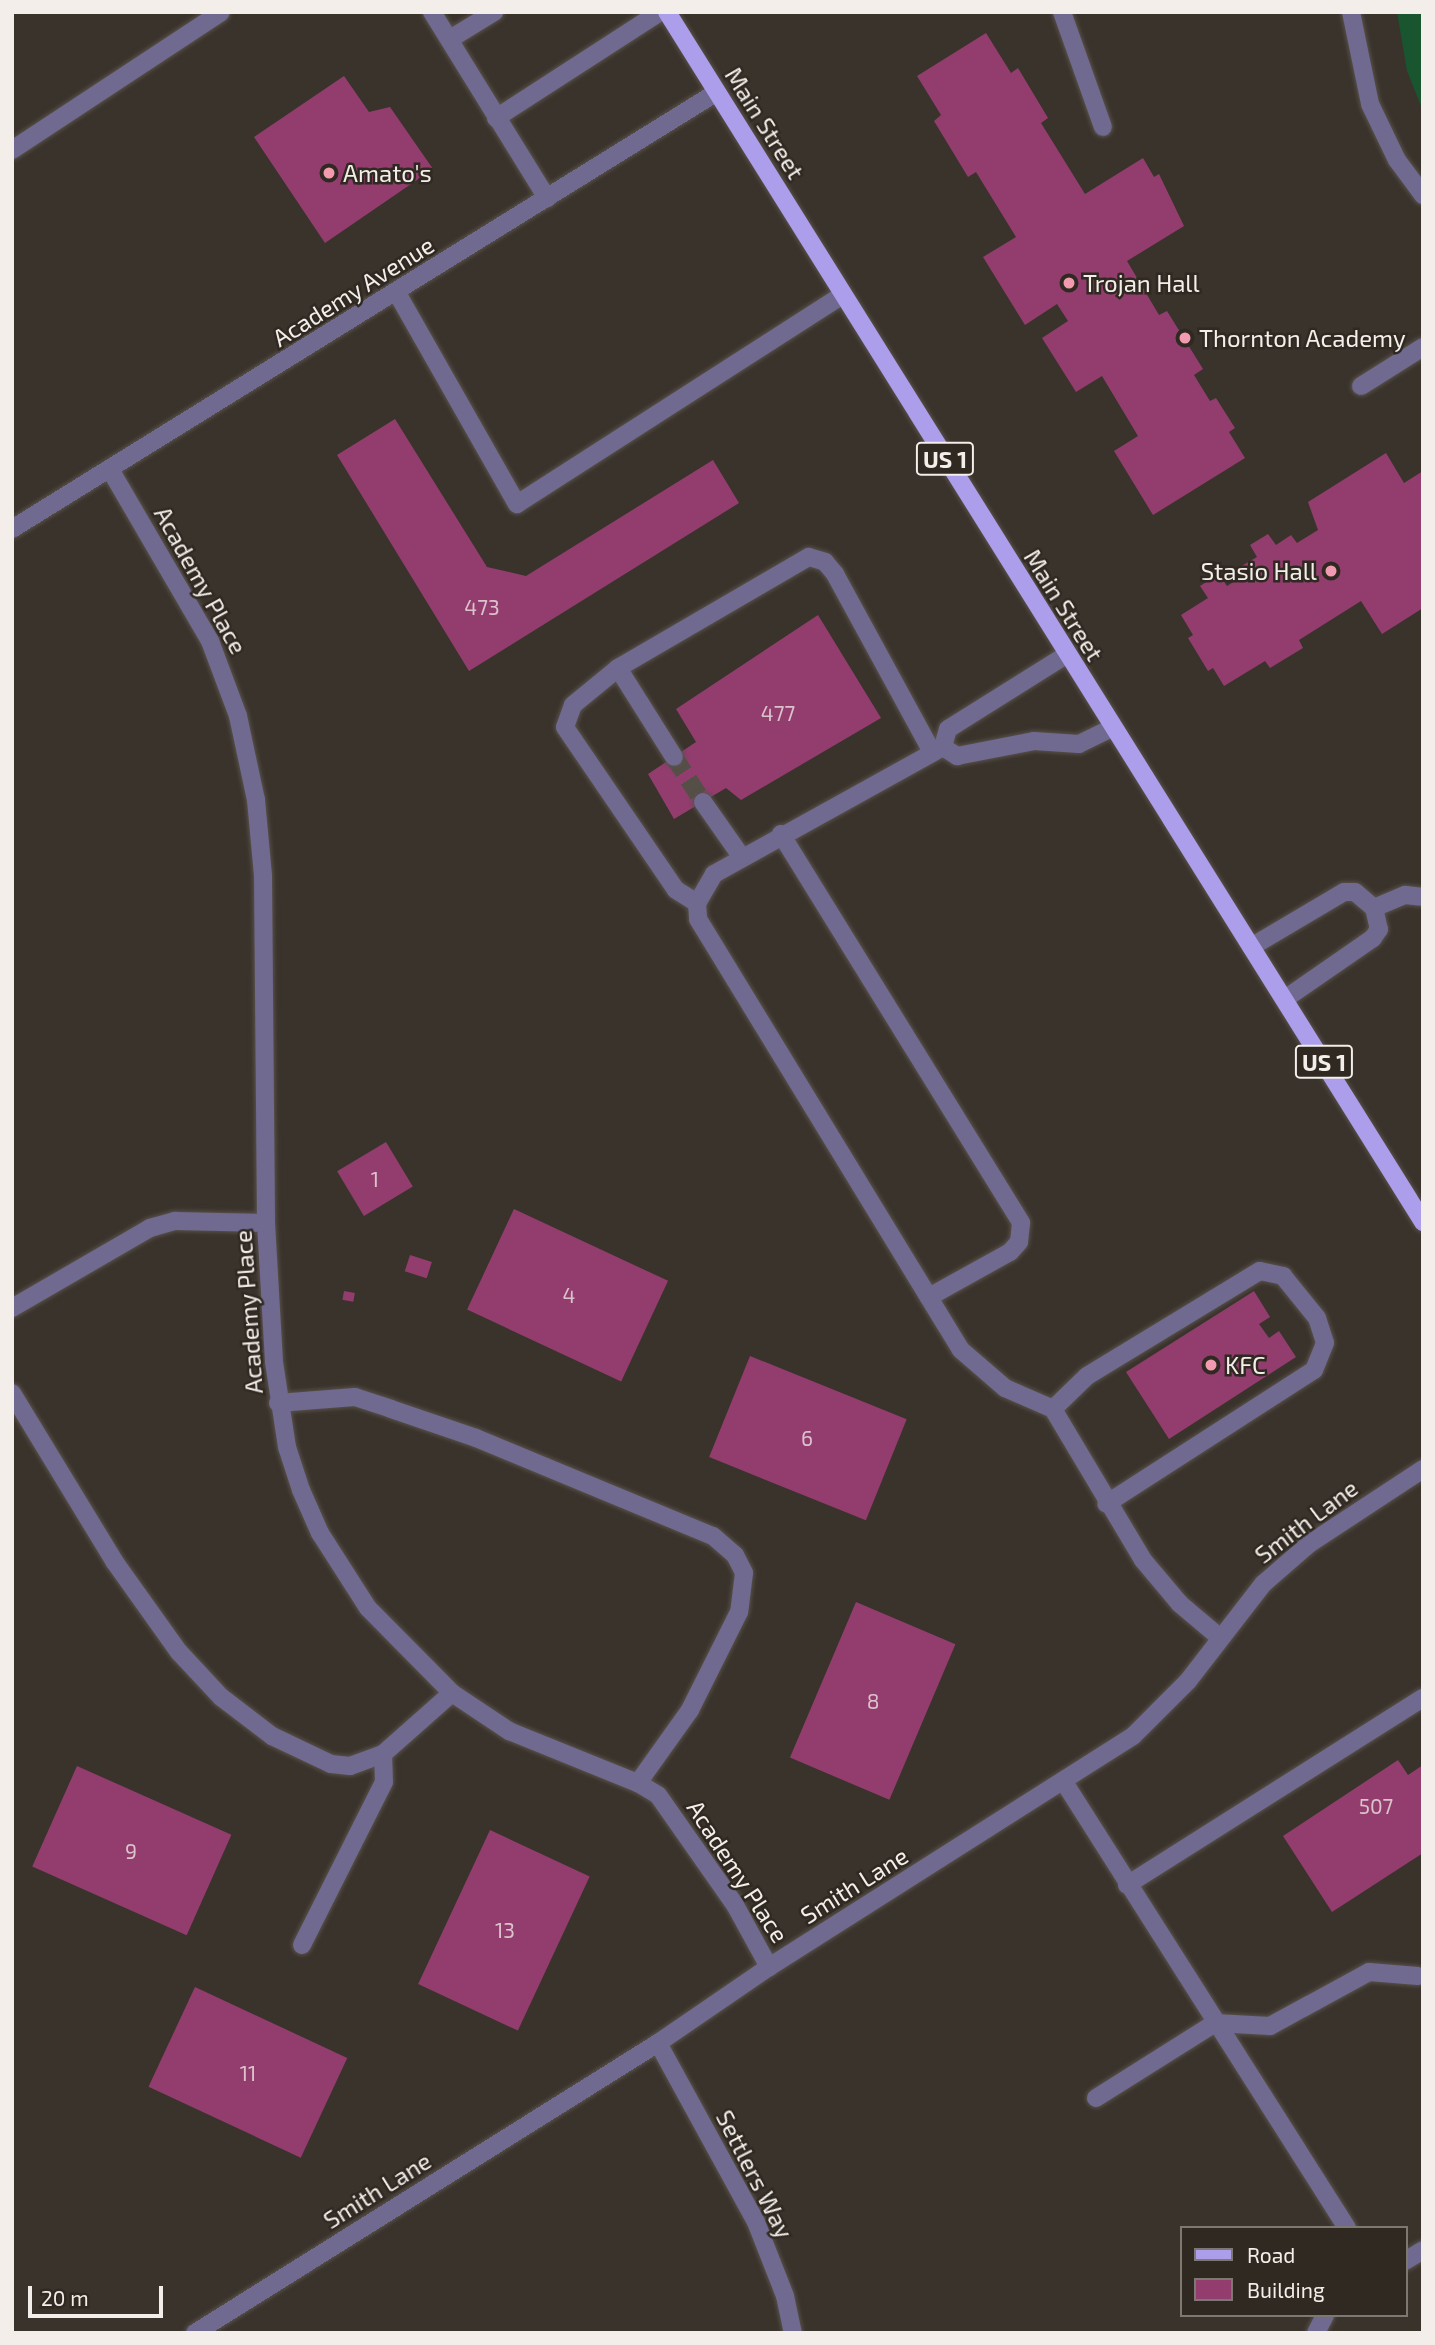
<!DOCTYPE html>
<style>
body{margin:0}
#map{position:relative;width:1435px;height:2345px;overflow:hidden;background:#3a332c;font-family:"Exo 2",sans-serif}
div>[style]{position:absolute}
.green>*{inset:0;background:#19552e}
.building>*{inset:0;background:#923d6e;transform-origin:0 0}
.minor-tunnel>*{height:18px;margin-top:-9px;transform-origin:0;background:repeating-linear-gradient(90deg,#564f48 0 18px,transparent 0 27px)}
.roads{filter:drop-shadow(0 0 2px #58514a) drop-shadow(0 0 2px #58514a)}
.minor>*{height:18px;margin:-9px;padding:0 9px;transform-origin:9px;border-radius:9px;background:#706a90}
.major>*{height:18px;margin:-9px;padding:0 9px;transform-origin:9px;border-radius:9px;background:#ac9eea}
.dots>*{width:19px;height:19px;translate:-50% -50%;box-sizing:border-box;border:4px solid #302922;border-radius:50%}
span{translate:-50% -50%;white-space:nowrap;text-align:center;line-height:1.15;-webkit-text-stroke:5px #302922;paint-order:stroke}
.number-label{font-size:21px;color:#dbc2cb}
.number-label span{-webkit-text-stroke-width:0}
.shield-label span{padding:2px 5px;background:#302922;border:2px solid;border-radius:5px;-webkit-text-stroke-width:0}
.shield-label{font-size:23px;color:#f3eeea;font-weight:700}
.street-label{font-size:24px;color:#f3eeea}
.poi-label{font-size:24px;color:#f3eeea}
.left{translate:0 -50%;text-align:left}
.right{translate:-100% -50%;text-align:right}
.frame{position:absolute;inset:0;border:14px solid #f3eeea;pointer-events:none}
.legend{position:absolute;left:1180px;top:2226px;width:228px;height:91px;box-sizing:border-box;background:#302922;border:2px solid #7e7872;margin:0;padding:9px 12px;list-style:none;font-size:21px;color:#f3eeea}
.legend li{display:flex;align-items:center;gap:14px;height:35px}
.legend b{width:35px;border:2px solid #7e7872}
.scale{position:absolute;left:28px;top:2286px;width:135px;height:32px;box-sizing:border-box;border:4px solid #f3eeea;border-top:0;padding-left:9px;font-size:21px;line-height:24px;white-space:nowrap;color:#f3eeea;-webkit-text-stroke:5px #302922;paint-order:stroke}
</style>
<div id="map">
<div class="green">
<i style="clip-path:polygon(1397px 12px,1423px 12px,1423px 111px,1407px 71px)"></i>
</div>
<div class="building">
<i style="clip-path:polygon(986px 33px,1011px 73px,1018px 68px,1048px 118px,1041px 123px,1085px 194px,1143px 158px,1154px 177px,1159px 174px,1184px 226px,1127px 261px,1159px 315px,1167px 311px,1203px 369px,1194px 375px,1210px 401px,1216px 398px,1235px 428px,1229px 432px,1245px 458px,1153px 515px,1114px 451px,1138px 436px,1102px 376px,1076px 392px,1042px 338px,1068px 321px,1057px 304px,1025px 325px,983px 257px,1016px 237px,976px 172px,968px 177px,934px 121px,941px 115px,917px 76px)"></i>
<i style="clip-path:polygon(344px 76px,369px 112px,390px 107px,433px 169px,325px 243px,254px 137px)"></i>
<i style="clip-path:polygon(395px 419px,487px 567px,526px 576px,713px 460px,739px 503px,469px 671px,337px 455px)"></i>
<i style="clip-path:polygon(1386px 453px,1404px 483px,1423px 471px,1423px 608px,1382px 634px,1361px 601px,1299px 640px,1303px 648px,1270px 668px,1265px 661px,1224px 686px,1213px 668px,1208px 671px,1188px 638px,1193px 635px,1181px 615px,1208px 598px,1200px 586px,1219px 574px,1227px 586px,1243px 576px,1238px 568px,1257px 557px,1250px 545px,1268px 534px,1276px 545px,1291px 535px,1297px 543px,1318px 530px,1308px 502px)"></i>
<i style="clip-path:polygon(818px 615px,881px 718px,741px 800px,726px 788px,674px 819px,648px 774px,696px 742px,676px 709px)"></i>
<i style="left:386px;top:1142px;width:52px;height:57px;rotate:59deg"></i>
<i style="left:514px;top:1209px;width:170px;height:111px;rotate:25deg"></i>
<i style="left:410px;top:1255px;width:23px;height:17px;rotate:18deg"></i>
<i style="left:344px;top:1291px;width:11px;height:9px;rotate:10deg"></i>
<i style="clip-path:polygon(1254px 1291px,1270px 1317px,1259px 1324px,1269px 1338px,1279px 1331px,1296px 1357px,1169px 1439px,1126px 1372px)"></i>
<i style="left:750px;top:1356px;width:169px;height:109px;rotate:22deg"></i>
<i style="left:856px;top:1602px;width:108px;height:169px;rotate:23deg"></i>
<i style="clip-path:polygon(1398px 1760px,1408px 1775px,1423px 1765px,1423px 1853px,1332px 1912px,1283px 1836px)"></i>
<i style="left:77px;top:1766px;width:169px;height:110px;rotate:24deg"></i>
<i style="left:490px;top:1830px;width:110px;height:170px;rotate:25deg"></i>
<i style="left:195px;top:1987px;width:168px;height:110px;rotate:25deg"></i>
</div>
<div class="minor-tunnel">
<i style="left:674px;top:757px;width:54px;rotate:57.2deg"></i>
</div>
<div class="roads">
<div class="minor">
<i style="left:432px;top:12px;width:219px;rotate:58.3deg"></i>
<i style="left:1062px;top:12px;width:122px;rotate:70.4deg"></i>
<i style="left:1351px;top:12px;width:94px;rotate:78.3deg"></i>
<i style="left:1370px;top:104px;width:62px;rotate:64.3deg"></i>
<i style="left:1397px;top:160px;width:44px;rotate:53.4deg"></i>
<i style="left:450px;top:39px;width:52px;rotate:-31.5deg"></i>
<i style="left:496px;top:118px;width:195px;rotate:-32.9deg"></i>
<i style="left:12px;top:150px;width:250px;rotate:-33.4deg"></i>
<i style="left:397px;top:293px;width:243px;rotate:60.4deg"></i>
<i style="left:517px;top:504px;width:387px;rotate:-32.7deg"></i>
<i style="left:1361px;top:386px;width:73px;rotate:-32.2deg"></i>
<i style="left:111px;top:471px;width:197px;rotate:59.8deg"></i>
<i style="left:210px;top:641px;width:80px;rotate:69.5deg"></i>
<i style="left:238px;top:716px;width:86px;rotate:77.9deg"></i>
<i style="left:256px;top:800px;width:76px;rotate:84.7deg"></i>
<i style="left:263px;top:876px;width:347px;rotate:89.5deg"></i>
<i style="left:266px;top:1223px;width:139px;rotate:86.7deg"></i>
<i style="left:274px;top:1362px;width:86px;rotate:81.3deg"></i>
<i style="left:287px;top:1447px;width:45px;rotate:72deg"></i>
<i style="left:301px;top:1490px;width:47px;rotate:66.2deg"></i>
<i style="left:320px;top:1533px;width:89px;rotate:57.4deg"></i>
<i style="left:368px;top:1608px;width:120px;rotate:45.3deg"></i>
<i style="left:452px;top:1693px;width:69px;rotate:33.7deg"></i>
<i style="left:509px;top:1731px;width:139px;rotate:22deg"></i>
<i style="left:638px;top:1783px;width:23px;rotate:31deg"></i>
<i style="left:658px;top:1795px;width:134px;rotate:55deg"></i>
<i style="left:735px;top:1905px;width:71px;rotate:61.3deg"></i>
<i style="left:12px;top:529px;width:829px;rotate:-31.79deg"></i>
<i style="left:1066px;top:655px;width:139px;rotate:147.9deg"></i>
<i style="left:948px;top:729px;width:19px;rotate:106deg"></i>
<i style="left:943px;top:747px;width:262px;rotate:151deg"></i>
<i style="left:714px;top:874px;width:34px;rotate:120deg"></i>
<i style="left:697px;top:903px;width:16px;rotate:86deg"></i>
<i style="left:698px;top:919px;width:505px;rotate:58.61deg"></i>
<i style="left:961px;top:1350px;width:58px;rotate:40.8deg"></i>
<i style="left:1005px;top:1388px;width:52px;rotate:23.6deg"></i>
<i style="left:1053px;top:1409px;width:176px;rotate:59.2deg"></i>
<i style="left:1143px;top:1560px;width:57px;rotate:49.9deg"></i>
<i style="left:1180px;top:1604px;width:51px;rotate:40.2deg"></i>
<i style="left:618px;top:668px;width:105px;rotate:57.8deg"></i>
<i style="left:943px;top:747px;width:17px;rotate:33deg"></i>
<i style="left:957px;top:756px;width:78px;rotate:-11deg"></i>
<i style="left:1034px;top:741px;width:45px;rotate:3.8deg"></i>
<i style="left:1079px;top:744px;width:37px;rotate:-26deg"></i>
<i style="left:703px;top:802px;width:66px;rotate:54.9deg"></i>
<i style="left:781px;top:834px;width:457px;rotate:58.3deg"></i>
<i style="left:1021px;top:1223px;width:19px;rotate:96deg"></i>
<i style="left:1019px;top:1242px;width:13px;rotate:132deg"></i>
<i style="left:1010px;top:1252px;width:93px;rotate:150.9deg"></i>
<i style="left:697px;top:903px;width:25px;rotate:-148deg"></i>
<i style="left:676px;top:890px;width:197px;rotate:-124.3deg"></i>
<i style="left:565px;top:727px;width:23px;rotate:-70deg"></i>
<i style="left:573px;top:705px;width:58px;rotate:-39.4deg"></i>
<i style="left:618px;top:668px;width:221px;rotate:-30.2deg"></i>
<i style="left:809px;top:557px;width:17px;rotate:17deg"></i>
<i style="left:825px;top:562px;width:16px;rotate:50deg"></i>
<i style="left:835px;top:574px;width:203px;rotate:61.4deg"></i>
<i style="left:1374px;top:908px;width:34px;rotate:-23deg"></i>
<i style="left:1405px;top:895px;width:18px;rotate:6deg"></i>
<i style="left:1251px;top:947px;width:108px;rotate:-30.6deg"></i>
<i style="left:1344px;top:892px;width:11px"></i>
<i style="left:1355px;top:892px;width:25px;rotate:40deg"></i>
<i style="left:1374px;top:908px;width:22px;rotate:77deg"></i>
<i style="left:1379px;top:929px;width:11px;rotate:124deg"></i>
<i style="left:1373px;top:938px;width:107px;rotate:145.3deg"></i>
<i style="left:12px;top:1308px;width:160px;rotate:-30.1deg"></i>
<i style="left:150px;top:1228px;width:26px;rotate:-16deg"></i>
<i style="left:175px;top:1221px;width:91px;rotate:1.3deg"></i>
<i style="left:12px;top:1393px;width:197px;rotate:58.7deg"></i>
<i style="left:114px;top:1561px;width:112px;rotate:54.5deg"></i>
<i style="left:179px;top:1652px;width:62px;rotate:47deg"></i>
<i style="left:221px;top:1697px;width:64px;rotate:37.4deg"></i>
<i style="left:272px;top:1736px;width:65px;rotate:25.4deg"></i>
<i style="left:331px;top:1764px;width:19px;rotate:6deg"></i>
<i style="left:350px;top:1766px;width:35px;rotate:-20deg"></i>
<i style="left:383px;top:1754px;width:92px;rotate:-41.5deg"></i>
<i style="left:278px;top:1403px;width:77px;rotate:-4.5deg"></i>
<i style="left:355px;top:1397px;width:38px;rotate:18deg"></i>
<i style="left:391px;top:1409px;width:90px;rotate:18.8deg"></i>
<i style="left:476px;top:1438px;width:256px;rotate:22.5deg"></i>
<i style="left:713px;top:1536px;width:29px;rotate:41deg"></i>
<i style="left:735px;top:1555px;width:20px;rotate:63deg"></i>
<i style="left:744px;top:1573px;width:39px;rotate:97deg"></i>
<i style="left:739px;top:1612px;width:110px;rotate:116.6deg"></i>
<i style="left:690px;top:1710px;width:90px;rotate:125.5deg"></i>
<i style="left:1053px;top:1409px;width:47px;rotate:-44.1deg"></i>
<i style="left:1087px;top:1376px;width:202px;rotate:-31.3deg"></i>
<i style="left:1260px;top:1271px;width:24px;rotate:12deg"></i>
<i style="left:1283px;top:1276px;width:54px;rotate:51deg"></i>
<i style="left:1317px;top:1318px;width:26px;rotate:72deg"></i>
<i style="left:1325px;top:1343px;width:29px;rotate:112deg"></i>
<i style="left:1314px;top:1370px;width:247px;rotate:147.2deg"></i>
<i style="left:1064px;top:1782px;width:528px;rotate:57.6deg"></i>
<i style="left:1127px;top:1885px;width:350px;rotate:-32.3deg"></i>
<i style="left:302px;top:1945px;width:182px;rotate:-63.3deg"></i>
<i style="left:384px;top:1782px;width:28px;rotate:-92deg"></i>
<i style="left:658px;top:2043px;width:204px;rotate:61.3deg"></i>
<i style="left:756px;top:2222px;width:79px;rotate:68.6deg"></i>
<i style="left:785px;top:2296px;width:38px;rotate:78deg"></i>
<i style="left:1096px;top:2098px;width:141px;rotate:-32.2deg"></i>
<i style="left:1215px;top:2023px;width:55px;rotate:3.1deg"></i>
<i style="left:1270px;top:2026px;width:113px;rotate:-28.6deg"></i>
<i style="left:1369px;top:1972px;width:49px;rotate:4.7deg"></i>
<i style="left:1405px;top:2261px;width:21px;rotate:-31deg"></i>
<i style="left:195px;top:2333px;width:546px;rotate:-32.06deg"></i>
<i style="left:658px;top:2043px;width:135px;rotate:-34.4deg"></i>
<i style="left:769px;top:1967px;width:431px;rotate:-32.4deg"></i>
<i style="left:1133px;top:1736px;width:78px;rotate:-45deg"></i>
<i style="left:1188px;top:1681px;width:123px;rotate:-52.3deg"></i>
<i style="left:1263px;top:1584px;width:61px;rotate:-41deg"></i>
<i style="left:1309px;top:1544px;width:136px;rotate:-33.3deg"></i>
<i style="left:1316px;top:2333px;width:20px;rotate:-63deg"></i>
</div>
<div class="major">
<i style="left:667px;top:12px;width:1427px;rotate:58deg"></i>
</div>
</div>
<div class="dots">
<i style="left:329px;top:173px;background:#f29aaf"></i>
<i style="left:1069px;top:283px;background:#f29aaf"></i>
<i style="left:1185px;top:338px;background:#f29aaf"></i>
<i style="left:1331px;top:571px;background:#f29aaf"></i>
<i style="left:1211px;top:1365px;background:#f29aaf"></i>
</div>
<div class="number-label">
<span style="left:482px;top:607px">473</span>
<span style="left:778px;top:713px">477</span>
<span style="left:375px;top:1179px">1</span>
<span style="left:569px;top:1295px">4</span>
<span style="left:807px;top:1438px">6</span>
<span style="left:873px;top:1701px">8</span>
<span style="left:1376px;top:1806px">507</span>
<span style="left:131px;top:1851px">9</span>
<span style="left:505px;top:1930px">13</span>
<span style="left:248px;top:2073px">11</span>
</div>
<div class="shield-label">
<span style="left:945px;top:459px">US 1</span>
<span style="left:1324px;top:1062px">US 1</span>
</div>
<div class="street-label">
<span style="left:765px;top:123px;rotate:58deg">Main Street</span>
<span style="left:353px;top:291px;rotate:-32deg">Academy Avenue</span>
<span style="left:201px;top:580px;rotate:61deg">Academy Place</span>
<span style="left:1064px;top:605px;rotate:58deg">Main Street</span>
<span style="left:248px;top:1312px;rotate:-94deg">Academy Place</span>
<span style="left:1306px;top:1521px;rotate:-37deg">Smith Lane</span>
<span style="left:738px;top:1871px;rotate:57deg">Academy Place</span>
<span style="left:854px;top:1885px;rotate:-32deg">Smith Lane</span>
<span style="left:755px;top:2174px;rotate:63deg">Settlers Way</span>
<span style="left:377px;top:2190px;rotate:-32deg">Smith Lane</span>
</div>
<div class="poi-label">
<span class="left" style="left:343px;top:173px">Amato's</span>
<span class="left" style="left:1083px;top:283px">Trojan Hall</span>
<span class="left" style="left:1199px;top:338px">Thornton Academy</span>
<span class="right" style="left:1317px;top:571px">Stasio Hall</span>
<span class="left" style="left:1225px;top:1365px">KFC</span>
</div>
<div class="frame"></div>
<ul class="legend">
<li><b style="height:9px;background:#ac9eea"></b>Road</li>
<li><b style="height:19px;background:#923d6e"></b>Building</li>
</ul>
<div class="scale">20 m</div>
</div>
